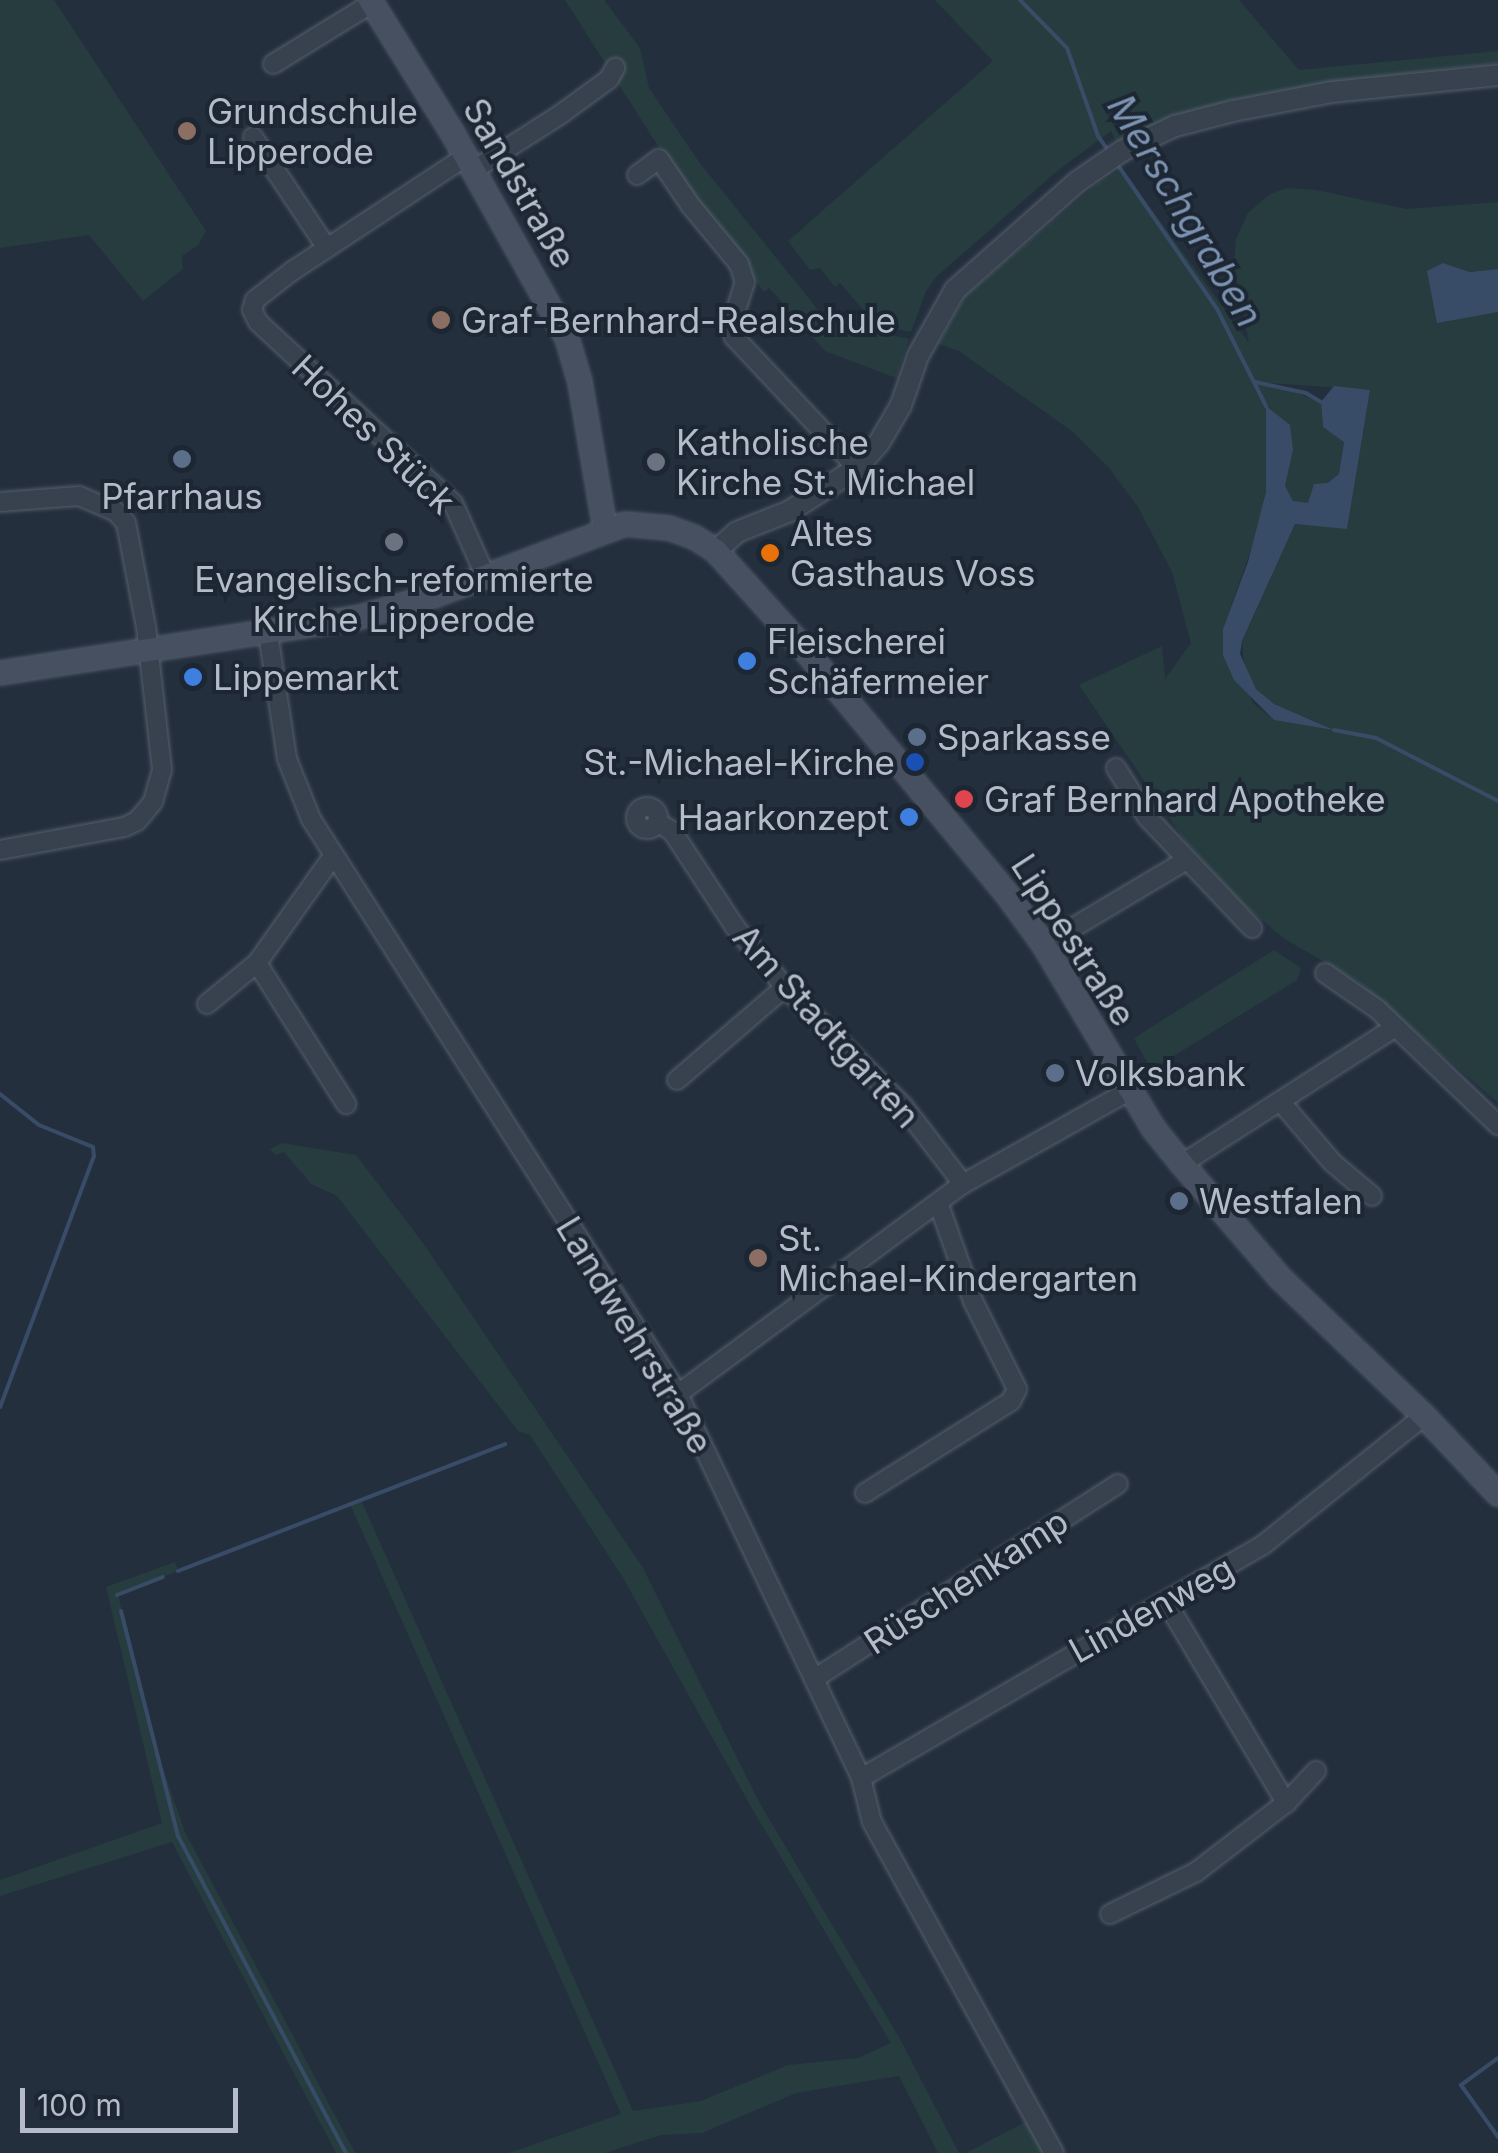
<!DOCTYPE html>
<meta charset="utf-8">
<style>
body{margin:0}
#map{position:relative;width:1498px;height:2153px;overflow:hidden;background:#242f3e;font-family:Inter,sans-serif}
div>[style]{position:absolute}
.green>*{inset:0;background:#263c3f}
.water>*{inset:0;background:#394c67}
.stream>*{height:4px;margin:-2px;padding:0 2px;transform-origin:2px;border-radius:2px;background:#394c67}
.roads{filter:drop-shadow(0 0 2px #565f6c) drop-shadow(0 0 2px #565f6c)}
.minor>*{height:18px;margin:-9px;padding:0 9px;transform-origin:9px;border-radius:9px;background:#38414e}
.minor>.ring{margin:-9px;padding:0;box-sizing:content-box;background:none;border:18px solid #38414e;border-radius:50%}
.tertiary>*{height:20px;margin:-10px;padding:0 10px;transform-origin:10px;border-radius:10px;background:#38414e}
.secondary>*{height:22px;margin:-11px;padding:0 11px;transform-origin:11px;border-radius:11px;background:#465061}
.dots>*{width:28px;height:28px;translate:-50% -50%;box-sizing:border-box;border:5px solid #1d2633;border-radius:50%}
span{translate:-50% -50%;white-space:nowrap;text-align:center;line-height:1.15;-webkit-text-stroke:8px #1d2633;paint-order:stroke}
.poi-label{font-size:35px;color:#b4bcc9}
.left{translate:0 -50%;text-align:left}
.right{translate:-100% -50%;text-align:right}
.street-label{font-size:35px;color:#b4bcc9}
.water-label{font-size:38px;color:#7c92b1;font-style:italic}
.scale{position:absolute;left:20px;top:2088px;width:218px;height:45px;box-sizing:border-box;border:5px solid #b4bcc9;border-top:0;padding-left:12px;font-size:30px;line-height:35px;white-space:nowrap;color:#b4bcc9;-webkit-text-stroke:8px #1d2633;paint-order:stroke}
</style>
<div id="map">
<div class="green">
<i style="clip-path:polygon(0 0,54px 0,206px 231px,198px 245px,182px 256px,183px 269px,143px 301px,89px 235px,0 248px)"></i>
<i style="clip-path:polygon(565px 0,604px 0,640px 48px,649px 88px,699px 162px,827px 321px,909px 339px,896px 378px,825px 351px,769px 288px,764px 292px,695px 204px)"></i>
<i style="clip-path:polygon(935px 0,1239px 0,1299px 70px,1498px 51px,1498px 63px,1330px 82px,1232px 100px,1171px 117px,1117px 143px,1111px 131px,1057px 171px,936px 277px,926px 291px,911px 332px,887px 327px,865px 312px,840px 283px,835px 287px,820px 268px,810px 270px,788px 241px,993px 61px)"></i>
<i style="clip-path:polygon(evenodd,1122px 169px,1249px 343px,1234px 265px,1236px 239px,1248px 213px,1270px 194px,1287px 188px,1316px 190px,1406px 209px,1498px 202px,1498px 269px,1470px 272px,1443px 263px,1437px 322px,1498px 312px,1498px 1103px,1357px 981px,1285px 939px,1245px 906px,1185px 841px,1079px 685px,1162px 646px,1165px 679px,1191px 643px,1172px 572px,1138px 507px,1109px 468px,1073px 432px,959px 351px,939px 344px,965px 296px,1098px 183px,1122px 169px,1269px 383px,1370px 390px,1347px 528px,1295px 524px,1242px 642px,1245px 673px,1256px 689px,1274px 704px,1330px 728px,1274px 720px,1253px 703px,1223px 629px,1259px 527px,1266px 492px,1269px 427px,1293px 450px,1285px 486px,1293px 502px,1308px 504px,1339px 474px,1344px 441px,1323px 427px,1321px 402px,1269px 383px)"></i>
<i style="clip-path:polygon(1274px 950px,1301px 968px,1297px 980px,1151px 1070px,1134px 1038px)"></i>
<i style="clip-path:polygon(282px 1143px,356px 1155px,423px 1243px,643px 1568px,759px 1802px,900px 2039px,959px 2153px,938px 2153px,899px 2076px,796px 2093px,702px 2133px,661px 2135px,605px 2153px,509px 2153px,621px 2114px,350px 1504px,361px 1500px,633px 2111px,701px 2101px,788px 2065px,858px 2058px,891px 2043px,750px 1805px,622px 1576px,530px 1435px,518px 1431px,337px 1196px,311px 1184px,284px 1152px,275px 1155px,270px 1149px)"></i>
<i style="clip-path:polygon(175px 1562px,178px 1571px,118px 1595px,155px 1746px,185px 1832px,355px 2153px,336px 2153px,172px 1842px,0 1896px,0 1880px,162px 1823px,106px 1587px)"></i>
<i style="clip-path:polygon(1031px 2119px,1050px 2153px,966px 2153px)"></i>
</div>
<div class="water">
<i style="clip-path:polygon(1443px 263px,1470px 272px,1498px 269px,1498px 312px,1437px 323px,1427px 271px)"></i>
<i style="clip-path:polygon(1334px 386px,1370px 390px,1347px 529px,1295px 524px,1242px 641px,1240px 654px,1256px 689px,1274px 704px,1334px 730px,1274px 720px,1234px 680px,1223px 655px,1223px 629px,1248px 562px,1266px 492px,1266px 406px,1290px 425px,1293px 450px,1285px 486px,1293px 501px,1308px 503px,1314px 484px,1328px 483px,1339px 474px,1344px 442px,1323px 427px,1321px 402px)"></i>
</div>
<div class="stream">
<i style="left:1020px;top:0;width:67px;rotate:45.6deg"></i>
<i style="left:1067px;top:48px;width:93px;rotate:70.6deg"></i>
<i style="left:1098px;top:136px;width:19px;rotate:55deg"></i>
<i style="left:1117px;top:164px;width:176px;rotate:55.4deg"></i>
<i style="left:1217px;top:309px;width:109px;rotate:63.2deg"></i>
<i style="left:1255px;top:382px;width:52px;rotate:12.2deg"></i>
<i style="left:1306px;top:393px;width:17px;rotate:31deg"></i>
<i style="left:1334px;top:730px;width:43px;rotate:10.8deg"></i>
<i style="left:1376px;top:738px;width:137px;rotate:27.3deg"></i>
<i style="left:0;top:1094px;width:50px;rotate:38.5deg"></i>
<i style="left:39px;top:1125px;width:58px;rotate:22.2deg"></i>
<i style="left:93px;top:1147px;width:9px;rotate:84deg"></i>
<i style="left:94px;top:1156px;width:268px;rotate:110.5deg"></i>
<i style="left:178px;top:1571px;width:351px;rotate:-21.2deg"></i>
<i style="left:117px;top:1595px;width:49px;rotate:-21.4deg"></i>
<i style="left:121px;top:1611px;width:232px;rotate:75.8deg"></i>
<i style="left:178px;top:1836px;width:359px;rotate:62.1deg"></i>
<i style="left:1498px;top:2058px;width:46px;rotate:143.9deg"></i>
<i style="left:1461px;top:2085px;width:64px;rotate:54.6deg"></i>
</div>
<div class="roads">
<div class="minor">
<i style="left:273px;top:64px;width:116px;rotate:-31.6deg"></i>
<i style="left:253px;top:137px;width:133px;rotate:56.3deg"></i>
<i style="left:465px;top:157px;width:207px;rotate:146.6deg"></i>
<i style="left:292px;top:271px;width:47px;rotate:141.9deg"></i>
<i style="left:255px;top:300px;width:10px;rotate:107deg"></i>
<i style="left:252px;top:310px;width:13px;rotate:63deg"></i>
<i style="left:258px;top:322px;width:266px;rotate:42.9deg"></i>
<i style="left:453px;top:503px;width:81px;rotate:66deg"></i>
<i style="left:472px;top:171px;width:106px;rotate:-32.6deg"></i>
<i style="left:561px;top:114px;width:59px;rotate:-36.1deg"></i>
<i style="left:609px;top:79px;width:13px;rotate:-61deg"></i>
<i style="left:637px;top:175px;width:27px;rotate:-36deg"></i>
<i style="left:659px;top:159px;width:57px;rotate:55.8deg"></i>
<i style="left:691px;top:206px;width:75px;rotate:50.4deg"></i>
<i style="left:739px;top:264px;width:19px;rotate:72deg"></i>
<i style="left:745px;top:282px;width:38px;rotate:108deg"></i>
<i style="left:733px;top:318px;width:19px;rotate:87deg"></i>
<i style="left:734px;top:337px;width:180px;rotate:46.8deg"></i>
<i style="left:0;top:502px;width:79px;rotate:-4.3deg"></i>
<i style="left:79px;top:496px;width:39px;rotate:23deg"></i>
<i style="left:115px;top:511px;width:16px;rotate:47deg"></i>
<i style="left:126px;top:523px;width:106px;rotate:79.1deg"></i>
<i style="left:146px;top:627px;width:144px;rotate:83.6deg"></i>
<i style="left:162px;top:770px;width:33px;rotate:106deg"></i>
<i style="left:153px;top:802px;width:25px;rotate:130deg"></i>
<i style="left:137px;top:821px;width:14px;rotate:155deg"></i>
<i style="left:124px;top:827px;width:126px;rotate:169.5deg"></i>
<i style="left:268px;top:633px;width:127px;rotate:81.4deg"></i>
<i style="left:287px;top:759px;width:65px;rotate:68.2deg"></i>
<i style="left:311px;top:819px;width:682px;rotate:57.45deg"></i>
<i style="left:678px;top:1394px;width:425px;rotate:64.5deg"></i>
<i style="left:861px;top:1778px;width:45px;rotate:76deg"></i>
<i style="left:872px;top:1822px;width:378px;rotate:61.2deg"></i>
<i style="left:1116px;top:768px;width:58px;rotate:57.7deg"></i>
<i style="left:1147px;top:817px;width:153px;rotate:46.6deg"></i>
<i class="ring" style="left:636px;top:807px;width:4px;height:4px"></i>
<i style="left:657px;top:822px;width:17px;rotate:31deg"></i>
<i style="left:672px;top:831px;width:115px;rotate:56.7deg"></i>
<i style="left:735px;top:927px;width:78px;rotate:50.2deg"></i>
<i style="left:785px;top:987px;width:169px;rotate:45.2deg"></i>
<i style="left:904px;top:1107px;width:97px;rotate:52.5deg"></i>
<i style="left:1044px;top:945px;width:164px;rotate:-30.8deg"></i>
<i style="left:257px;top:963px;width:167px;rotate:57.7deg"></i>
<i style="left:1325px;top:973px;width:63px;rotate:34.7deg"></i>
<i style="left:1377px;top:1009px;width:168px;rotate:43.8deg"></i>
<i style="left:207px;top:1004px;width:65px;rotate:-39.4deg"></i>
<i style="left:257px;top:963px;width:131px;rotate:-54.6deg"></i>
<i style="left:677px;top:1080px;width:143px;rotate:-40.7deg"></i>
<i style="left:1280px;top:1101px;width:82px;rotate:49.5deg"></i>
<i style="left:1333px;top:1163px;width:51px;rotate:40.2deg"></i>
<i style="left:1182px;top:1164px;width:253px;rotate:-32.7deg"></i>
<i style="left:678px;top:1394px;width:354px;rotate:-36.4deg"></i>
<i style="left:963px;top:1184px;width:190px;rotate:-29.3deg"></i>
<i style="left:865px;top:1493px;width:173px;rotate:-32.2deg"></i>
<i style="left:1011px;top:1401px;width:13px;rotate:-63deg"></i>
<i style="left:1017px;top:1389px;width:98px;rotate:-116.6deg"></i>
<i style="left:973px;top:1301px;width:102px;rotate:-109.5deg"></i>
<i style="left:1167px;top:1603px;width:233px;rotate:59.2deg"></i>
<i style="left:814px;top:1679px;width:361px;rotate:-32.7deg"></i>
<i style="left:861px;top:1778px;width:465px;rotate:-30.1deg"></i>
<i style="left:1263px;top:1545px;width:206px;rotate:-38.7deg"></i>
<i style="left:1110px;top:1914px;width:96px;rotate:-26deg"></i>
<i style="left:1196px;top:1872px;width:113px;rotate:-37.5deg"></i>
<i style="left:1286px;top:1803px;width:44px;rotate:-46.8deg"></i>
</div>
<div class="tertiary">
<i style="left:716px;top:551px;width:28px;rotate:-42deg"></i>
<i style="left:737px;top:532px;width:57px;rotate:-21.6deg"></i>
<i style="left:790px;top:511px;width:80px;rotate:-32.7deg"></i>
<i style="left:857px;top:468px;width:33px;rotate:-49deg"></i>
<i style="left:879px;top:443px;width:44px;rotate:-59.9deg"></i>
<i style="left:901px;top:405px;width:52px;rotate:-70.9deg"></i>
<i style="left:918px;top:356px;width:76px;rotate:-60.7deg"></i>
<i style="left:955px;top:290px;width:163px;rotate:-41.5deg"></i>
<i style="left:1077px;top:182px;width:55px;rotate:-34.6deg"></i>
<i style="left:1122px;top:151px;width:59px;rotate:-25.3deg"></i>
<i style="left:1175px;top:126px;width:60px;rotate:-14.5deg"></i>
<i style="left:1233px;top:111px;width:101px;rotate:-10.9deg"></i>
<i style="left:1332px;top:92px;width:167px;rotate:-5.8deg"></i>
</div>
<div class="secondary">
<i style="left:370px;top:0;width:158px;rotate:58.2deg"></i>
<i style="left:453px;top:134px;width:234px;rotate:60.8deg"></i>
<i style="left:567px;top:338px;width:46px;rotate:73.5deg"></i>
<i style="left:580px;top:382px;width:149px;rotate:80.3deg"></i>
<i style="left:0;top:673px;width:361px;rotate:-8.8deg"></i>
<i style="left:357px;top:618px;width:82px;rotate:-16.2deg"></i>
<i style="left:436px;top:595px;width:202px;rotate:-20.6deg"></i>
<i style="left:625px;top:524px;width:44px;rotate:5.2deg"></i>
<i style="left:669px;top:528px;width:27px;rotate:20deg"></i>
<i style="left:694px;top:537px;width:26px;rotate:32deg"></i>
<i style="left:716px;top:551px;width:133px;rotate:48deg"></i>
<i style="left:805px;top:650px;width:320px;rotate:50.4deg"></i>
<i style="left:1009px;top:897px;width:59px;rotate:53.9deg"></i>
<i style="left:1044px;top:945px;width:213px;rotate:59.2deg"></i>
<i style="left:1153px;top:1128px;width:46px;rotate:51.1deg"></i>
<i style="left:1182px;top:1164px;width:150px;rotate:49.3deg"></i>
<i style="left:1280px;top:1278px;width:199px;rotate:43.8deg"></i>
<i style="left:1424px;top:1416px;width:108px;rotate:46.5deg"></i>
</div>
</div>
<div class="dots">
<i style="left:187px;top:131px;background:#8d6e63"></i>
<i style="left:441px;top:320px;background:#8d6e63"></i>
<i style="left:182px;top:459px;background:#5c6f8a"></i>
<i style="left:656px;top:462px;background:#6b7280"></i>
<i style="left:394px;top:542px;background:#6b7280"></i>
<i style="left:770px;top:553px;background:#e8710a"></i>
<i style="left:747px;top:661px;background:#3f7fe0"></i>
<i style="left:193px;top:677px;background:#3f7fe0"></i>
<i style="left:917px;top:737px;background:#5c6f8a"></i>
<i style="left:915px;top:762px;background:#1a4fb4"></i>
<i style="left:964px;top:799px;background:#e0444e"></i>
<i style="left:909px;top:817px;background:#3f7fe0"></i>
<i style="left:1055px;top:1073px;background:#5c6f8a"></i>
<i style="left:1179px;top:1201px;background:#5c6f8a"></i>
<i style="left:758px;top:1258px;background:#8d6e63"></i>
</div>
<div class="poi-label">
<span class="left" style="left:207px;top:131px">Grundschule<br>Lipperode</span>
<span class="left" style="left:461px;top:320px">Graf-Bernhard-Realschule</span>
<span class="left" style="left:676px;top:462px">Katholische<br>Kirche St. Michael</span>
<span style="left:182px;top:496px">Pfarrhaus</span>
<span class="left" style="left:790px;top:553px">Altes<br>Gasthaus Voss</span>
<span style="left:394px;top:599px">Evangelisch-reformierte<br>Kirche Lipperode</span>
<span class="left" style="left:767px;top:661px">Fleischerei<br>Schäfermeier</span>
<span class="left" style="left:213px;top:677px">Lippemarkt</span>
<span class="left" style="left:937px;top:737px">Sparkasse</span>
<span class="right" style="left:895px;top:762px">St.-Michael-Kirche</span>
<span class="left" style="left:984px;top:799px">Graf Bernhard Apotheke</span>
<span class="right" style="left:889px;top:817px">Haarkonzept</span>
<span class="left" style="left:1075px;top:1073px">Volksbank</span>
<span class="left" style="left:1199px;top:1201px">Westfalen</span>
<span class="left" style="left:778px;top:1258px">St.<br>Michael-Kindergarten</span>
</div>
<div class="street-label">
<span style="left:520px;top:183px;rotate:60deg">Sandstraße</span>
<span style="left:374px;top:434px;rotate:44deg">Hohes Stück</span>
<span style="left:1074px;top:940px;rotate:57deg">Lippestraße</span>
<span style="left:827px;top:1026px;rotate:48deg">Am Stadtgarten</span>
<span style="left:635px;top:1335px;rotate:59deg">Landwehrstraße</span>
<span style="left:966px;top:1581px;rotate:-33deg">Rüschenkamp</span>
<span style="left:1151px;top:1609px;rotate:-29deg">Lindenweg</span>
</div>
<div class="water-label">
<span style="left:1185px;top:211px;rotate:59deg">Merschgraben</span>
</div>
<div class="scale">100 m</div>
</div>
